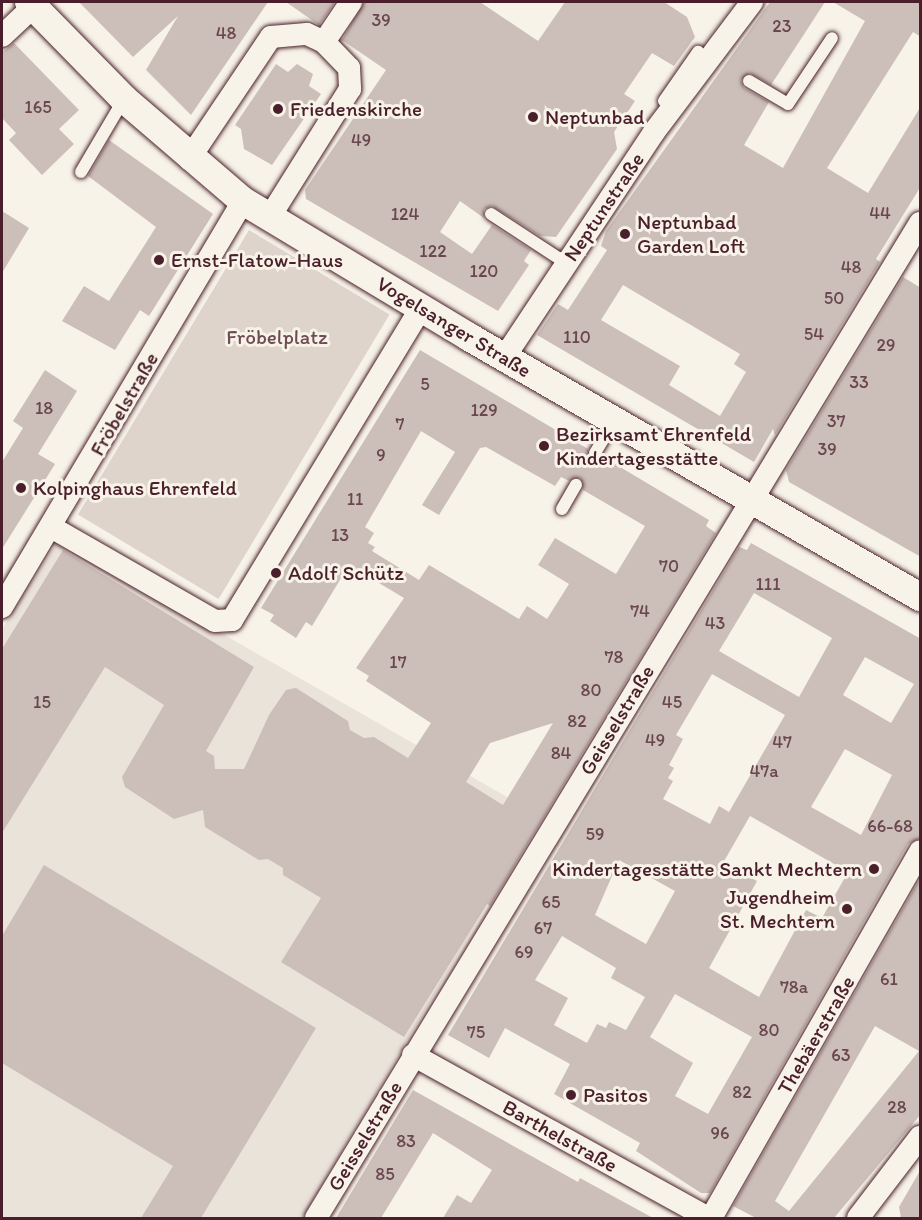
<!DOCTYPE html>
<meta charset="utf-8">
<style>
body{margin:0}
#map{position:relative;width:922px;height:1220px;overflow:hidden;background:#f7f3e8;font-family:Itim,sans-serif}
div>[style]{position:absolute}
.built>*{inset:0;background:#eae3da}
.green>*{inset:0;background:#ded4cc;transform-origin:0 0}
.building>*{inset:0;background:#ccbfb9}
.roads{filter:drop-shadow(0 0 2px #4a1f2b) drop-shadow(0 0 2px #4a1f2b)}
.service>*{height:12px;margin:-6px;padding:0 6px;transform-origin:6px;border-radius:6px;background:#f7f3e8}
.minor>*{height:22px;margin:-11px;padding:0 11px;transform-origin:11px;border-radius:11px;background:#f7f3e8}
.tertiary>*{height:28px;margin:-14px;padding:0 14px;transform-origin:14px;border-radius:14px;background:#f7f3e8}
.dots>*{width:16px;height:16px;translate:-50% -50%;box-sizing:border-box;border:3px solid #f7f3e8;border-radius:50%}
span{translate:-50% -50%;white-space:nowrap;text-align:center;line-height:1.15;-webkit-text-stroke:6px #f7f3e8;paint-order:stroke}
.number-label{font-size:18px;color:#6a474e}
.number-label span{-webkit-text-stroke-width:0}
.poi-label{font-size:21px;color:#4a1f2b}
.left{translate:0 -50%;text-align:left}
.right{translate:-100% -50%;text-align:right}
.street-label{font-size:21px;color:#4a1f2b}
.park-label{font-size:21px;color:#6f4c53}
.frame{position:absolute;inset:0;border:3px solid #4a1f2b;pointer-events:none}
</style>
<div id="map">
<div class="built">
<i style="clip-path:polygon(59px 540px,540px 816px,302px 1218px,2px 1218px,2px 629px)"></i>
</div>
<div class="green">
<i style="left:249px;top:230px;width:164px;height:332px;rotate:31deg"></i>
</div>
<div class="building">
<i style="clip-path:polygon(79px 2px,268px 2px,191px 115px,146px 70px,178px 16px,133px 57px)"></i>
<i style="clip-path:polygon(286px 2px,335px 2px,319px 25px)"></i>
<i style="clip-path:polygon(364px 2px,480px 2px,538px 41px,565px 2px,664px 2px,687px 17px,695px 37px,674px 66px,652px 53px,624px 94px,635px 101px,614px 132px,617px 149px,556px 237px,540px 236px,492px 206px,484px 209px,484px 218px,460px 201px,440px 232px,472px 254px,492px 225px,531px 250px,524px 261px,529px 265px,498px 311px,306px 199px,305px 190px,386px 70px,342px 40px)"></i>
<i style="clip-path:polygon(evenodd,770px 2px,825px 2px,771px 85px,750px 73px,741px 80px,744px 88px,769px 102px,744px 145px,783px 168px,865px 21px,833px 2px,921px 2px,921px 37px,913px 32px,827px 168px,868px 193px,921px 106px,921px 186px,876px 259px,880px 262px,775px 435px,773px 429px,754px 462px,537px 335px,558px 304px,568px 310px,607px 250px,601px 246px,606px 231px,770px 2px,623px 285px,740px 354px,734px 364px,746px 372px,720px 416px,669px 385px,680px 366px,601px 320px,623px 285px)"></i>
<i style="clip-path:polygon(14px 43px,79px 110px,59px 129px,74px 144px,42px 175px,9px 140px,16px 133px,2px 118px,2px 52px)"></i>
<i style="clip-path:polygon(276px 64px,288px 72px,297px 64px,313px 74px,309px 86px,321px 94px,272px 165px,244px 149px,241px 129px,235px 125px)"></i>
<i style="clip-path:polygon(109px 140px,213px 214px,149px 316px,140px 310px,115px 350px,62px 321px,84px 286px,109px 301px,156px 227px,88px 176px)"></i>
<i style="clip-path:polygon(2px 211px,29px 228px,2px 273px)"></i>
<i style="clip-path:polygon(903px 277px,921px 288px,921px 557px,789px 482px,786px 470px)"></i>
<i style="clip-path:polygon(evenodd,420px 350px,588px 449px,590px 460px,605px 458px,709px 520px,706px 526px,716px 533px,490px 906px,487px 904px,404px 1037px,281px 962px,321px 898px,283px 875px,283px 868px,268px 859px,259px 860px,205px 827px,203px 810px,174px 819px,125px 787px,122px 777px,164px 705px,105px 667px,2px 833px,2px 649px,63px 550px,254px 667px,206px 751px,214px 756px,215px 769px,244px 769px,269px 715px,286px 690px,296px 688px,348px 721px,350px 730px,364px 738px,374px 737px,408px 758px,431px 723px,366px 681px,369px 676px,356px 668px,404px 598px,349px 565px,312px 626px,306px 622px,296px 638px,270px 621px,274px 615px,261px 608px,420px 350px,421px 431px,455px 452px,422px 505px,439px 515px,480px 448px,486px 447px,555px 486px,561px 477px,569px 481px,580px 478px,583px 490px,645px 526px,616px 574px,555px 538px,538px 565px,569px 584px,547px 619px,527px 606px,519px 619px,429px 565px,419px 580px,372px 551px,375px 547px,368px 543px,374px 533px,365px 527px,421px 431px,420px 350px,553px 723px,503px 805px,466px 782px,490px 743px,553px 723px)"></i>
<i style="clip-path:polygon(45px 370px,77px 391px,38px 454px,55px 464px,2px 549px,2px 462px,23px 428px,13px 421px)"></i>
<i style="clip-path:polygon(evenodd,751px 543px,921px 639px,921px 838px,908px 844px,710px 1193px,701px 1193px,636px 1151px,640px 1143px,554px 1094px,570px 1064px,505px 1028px,489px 1058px,448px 1035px,739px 547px,747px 550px,751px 543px,754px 593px,832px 638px,799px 697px,719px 651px,754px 593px,751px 543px,865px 657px,914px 684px,891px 723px,843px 695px,865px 657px,751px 543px,712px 674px,785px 715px,729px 812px,719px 806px,710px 824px,663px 799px,673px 781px,668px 778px,674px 768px,669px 765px,683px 739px,676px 735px,712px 674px,751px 543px,845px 749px,892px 775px,861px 835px,811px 807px,845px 749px,751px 543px,750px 816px,848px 872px,822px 918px,806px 910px,759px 997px,709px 968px,757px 881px,723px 863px,750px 816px,751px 543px,619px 860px,675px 891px,646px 944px,595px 915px,619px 860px,751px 543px,562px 936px,616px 968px,611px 978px,645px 997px,626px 1030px,609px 1022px,606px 1028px,597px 1024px,587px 1043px,554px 1025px,568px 998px,535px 980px,562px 936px,751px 543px,675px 994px,752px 1037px,708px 1114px,675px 1096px,693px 1063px,650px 1037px,675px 994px)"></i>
<i style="clip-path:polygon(44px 865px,316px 1028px,201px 1218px,141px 1218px,173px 1166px,2px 1063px,2px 936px)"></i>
<i style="clip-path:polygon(evenodd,921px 877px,921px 1114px,834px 1218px,756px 1218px,733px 1206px,921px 877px,875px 1026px,919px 1051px,789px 1211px,775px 1201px,875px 1026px)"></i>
<i style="clip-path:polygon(413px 1090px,578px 1182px,580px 1178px,653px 1218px,443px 1218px,457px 1195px,471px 1203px,492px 1170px,433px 1133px,381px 1218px,336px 1218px)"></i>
<i style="clip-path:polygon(921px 1169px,921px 1218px,901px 1218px,899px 1207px)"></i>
</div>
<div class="roads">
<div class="service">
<i style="left:749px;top:81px;width:45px;rotate:30.5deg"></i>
<i style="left:788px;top:104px;width:79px;rotate:-56.3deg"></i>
<i style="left:664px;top:101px;width:60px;rotate:-55.2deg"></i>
<i style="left:81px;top:172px;width:85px;rotate:-59.5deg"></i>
<i style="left:491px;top:214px;width:90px;rotate:33.2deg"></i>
<i style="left:595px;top:453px;width:37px;rotate:-59deg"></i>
<i style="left:562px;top:509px;width:28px;rotate:-60deg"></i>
</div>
<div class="minor">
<i style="left:2px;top:36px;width:44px;rotate:-43.2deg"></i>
<i style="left:324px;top:42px;width:48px;rotate:-56deg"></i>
<i style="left:189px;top:159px;width:147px;rotate:-56.1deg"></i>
<i style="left:271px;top:37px;width:36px;rotate:-5deg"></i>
<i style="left:307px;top:34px;width:19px;rotate:25deg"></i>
<i style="left:324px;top:42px;width:36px;rotate:46deg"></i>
<i style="left:349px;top:68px;width:21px;rotate:87deg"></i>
<i style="left:350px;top:89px;width:152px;rotate:122.1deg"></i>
<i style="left:504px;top:358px;width:271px;rotate:-56.4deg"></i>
<i style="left:654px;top:132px;width:163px;rotate:-53deg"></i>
<i style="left:51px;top:527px;width:189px;rotate:29.8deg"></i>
<i style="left:215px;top:621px;width:17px;rotate:-3deg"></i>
<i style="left:232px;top:620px;width:365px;rotate:-58.8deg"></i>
<i style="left:2px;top:607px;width:472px;rotate:-59.3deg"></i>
<i style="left:413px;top:1055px;width:337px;rotate:28.9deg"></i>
<i style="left:316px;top:1218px;width:1164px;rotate:-58.74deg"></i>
<i style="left:711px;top:1218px;width:422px;rotate:-60.3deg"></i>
<i style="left:858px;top:1218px;width:102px;rotate:-52.6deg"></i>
</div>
<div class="tertiary">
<i style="left:29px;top:2px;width:136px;rotate:45.6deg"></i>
<i style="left:124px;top:99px;width:157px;rotate:40.6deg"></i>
<i style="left:243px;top:201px;width:264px;rotate:31deg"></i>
<i style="left:469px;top:337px;width:521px;rotate:29.96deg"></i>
</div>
</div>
<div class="dots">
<i style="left:278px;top:109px;background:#4a1f2b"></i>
<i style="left:533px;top:117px;background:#4a1f2b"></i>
<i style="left:625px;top:234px;background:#4a1f2b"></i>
<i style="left:159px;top:260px;background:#4a1f2b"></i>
<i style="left:544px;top:446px;background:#4a1f2b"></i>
<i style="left:21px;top:488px;background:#4a1f2b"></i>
<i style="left:276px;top:573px;background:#4a1f2b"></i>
<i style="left:874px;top:869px;background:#4a1f2b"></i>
<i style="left:847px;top:909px;background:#4a1f2b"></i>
<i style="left:571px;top:1095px;background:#4a1f2b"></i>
</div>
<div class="number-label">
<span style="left:381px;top:20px">39</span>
<span style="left:782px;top:26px">23</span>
<span style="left:226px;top:33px">48</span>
<span style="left:38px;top:107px">165</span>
<span style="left:361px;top:140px">49</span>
<span style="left:880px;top:213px">44</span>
<span style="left:405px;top:214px">124</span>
<span style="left:433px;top:251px">122</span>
<span style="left:851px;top:267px">48</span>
<span style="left:484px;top:271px">120</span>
<span style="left:834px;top:298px">50</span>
<span style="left:814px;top:334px">54</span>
<span style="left:577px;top:337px">110</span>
<span style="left:886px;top:345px">29</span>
<span style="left:859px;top:382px">33</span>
<span style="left:425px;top:384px">5</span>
<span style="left:44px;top:408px">18</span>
<span style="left:484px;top:410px">129</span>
<span style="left:836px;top:421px">37</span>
<span style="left:400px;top:424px">7</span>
<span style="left:827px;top:449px">39</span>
<span style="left:381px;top:455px">9</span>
<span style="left:355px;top:499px">11</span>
<span style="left:340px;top:535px">13</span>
<span style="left:669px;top:566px">70</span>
<span style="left:768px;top:584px">111</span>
<span style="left:640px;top:611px">74</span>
<span style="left:715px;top:623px">43</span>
<span style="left:614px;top:657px">78</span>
<span style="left:398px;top:662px">17</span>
<span style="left:591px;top:690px">80</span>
<span style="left:42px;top:702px">15</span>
<span style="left:672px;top:702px">45</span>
<span style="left:577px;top:721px">82</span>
<span style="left:655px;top:740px">49</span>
<span style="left:782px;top:742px">47</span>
<span style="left:561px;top:753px">84</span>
<span style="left:764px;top:771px">47a</span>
<span style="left:890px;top:826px">66-68</span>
<span style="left:595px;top:834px">59</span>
<span style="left:551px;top:902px">65</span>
<span style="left:543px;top:928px">67</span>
<span style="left:524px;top:952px">69</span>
<span style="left:889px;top:979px">61</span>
<span style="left:794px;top:987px">78a</span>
<span style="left:769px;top:1030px">80</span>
<span style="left:476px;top:1032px">75</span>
<span style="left:841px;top:1055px">63</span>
<span style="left:742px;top:1092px">82</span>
<span style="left:897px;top:1107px">28</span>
<span style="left:720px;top:1133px">96</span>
<span style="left:406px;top:1141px">83</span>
<span style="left:385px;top:1174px">85</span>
</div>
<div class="poi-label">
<span class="left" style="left:290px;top:109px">Friedenskirche</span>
<span class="left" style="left:545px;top:117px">Neptunbad</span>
<span class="left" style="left:637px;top:234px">Neptunbad<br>Garden Loft</span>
<span class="left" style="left:171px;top:260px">Ernst-Flatow-Haus</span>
<span class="left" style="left:556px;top:446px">Bezirksamt Ehrenfeld<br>Kindertagesstätte</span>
<span class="left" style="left:33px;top:488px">Kolpinghaus Ehrenfeld</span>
<span class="left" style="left:288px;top:573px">Adolf Schütz</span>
<span class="right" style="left:862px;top:869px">Kindertagesstätte Sankt Mechtern</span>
<span class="right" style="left:835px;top:909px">Jugendheim<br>St. Mechtern</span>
<span class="left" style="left:583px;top:1095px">Pasitos</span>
</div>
<div class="street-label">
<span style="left:604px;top:207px;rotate:-56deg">Neptunstraße</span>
<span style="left:454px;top:327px;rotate:31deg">Vogelsanger Straße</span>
<span style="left:124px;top:404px;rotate:-60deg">Fröbelstraße</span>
<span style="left:617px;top:720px;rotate:-59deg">Geisselstraße</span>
<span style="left:816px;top:1035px;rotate:-60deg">Thebäerstraße</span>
<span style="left:365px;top:1136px;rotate:-59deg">Geisselstraße</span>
<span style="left:560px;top:1136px;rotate:29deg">Barthelstraße</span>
</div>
<div class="park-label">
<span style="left:277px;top:337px">Fröbelplatz</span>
</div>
<div class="frame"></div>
</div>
